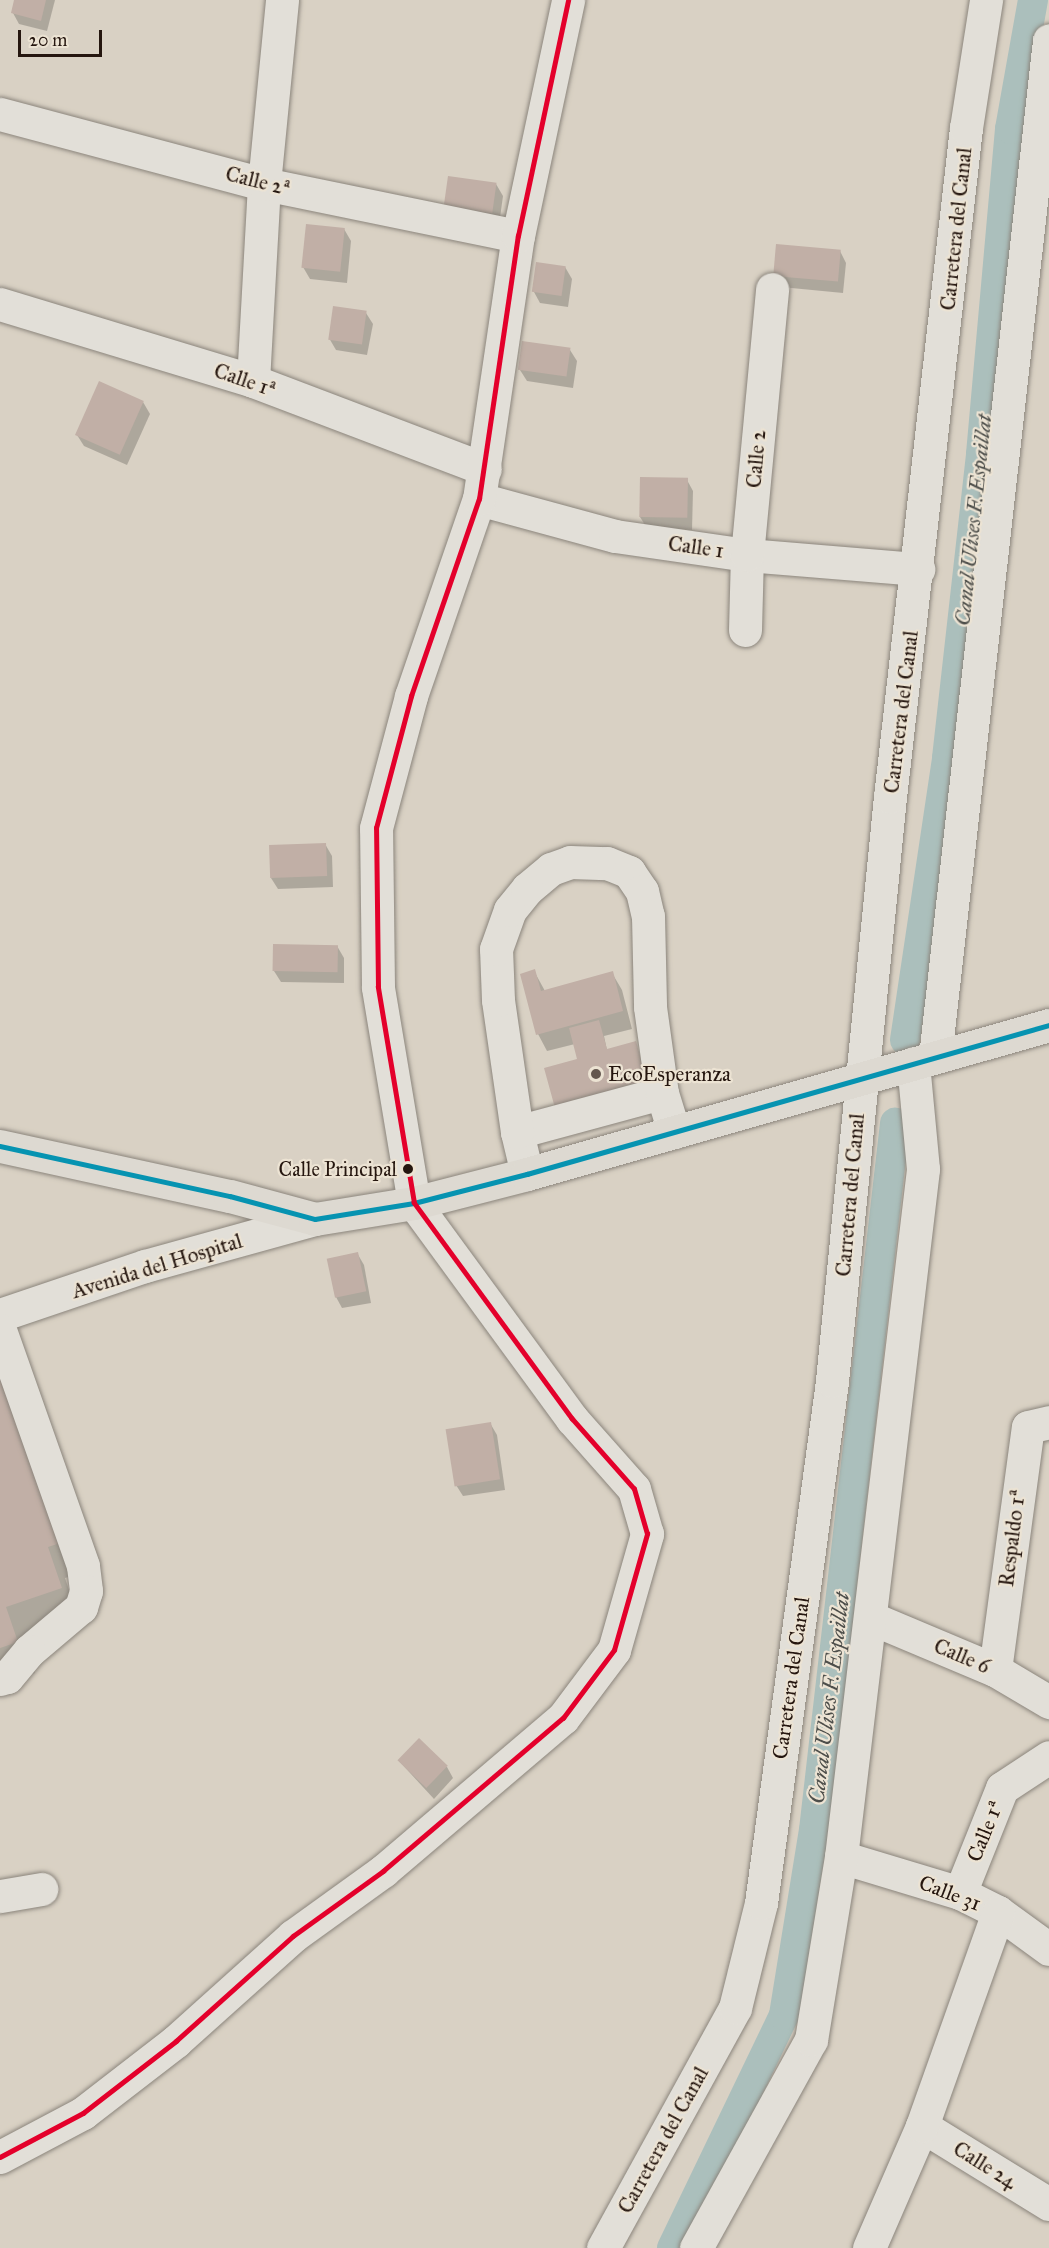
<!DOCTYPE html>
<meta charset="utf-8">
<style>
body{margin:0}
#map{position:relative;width:1049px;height:2248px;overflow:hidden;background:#d9d1c4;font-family:"IM FELL Great Primer",serif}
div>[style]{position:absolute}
.shadow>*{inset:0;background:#0003}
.canal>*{height:30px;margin:-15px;padding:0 15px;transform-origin:15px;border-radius:15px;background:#abbfbc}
.building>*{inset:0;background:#c1afa6;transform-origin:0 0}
.roads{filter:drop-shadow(0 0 2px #8b857c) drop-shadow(0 0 2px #8b857c)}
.minor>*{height:33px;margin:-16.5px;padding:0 16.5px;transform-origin:16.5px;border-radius:16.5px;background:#e2dfd8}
.major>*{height:33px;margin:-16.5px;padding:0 16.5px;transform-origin:16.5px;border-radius:16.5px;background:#ddd9d1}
.bus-1>*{height:4.5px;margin:-2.25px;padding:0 2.25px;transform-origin:2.25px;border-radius:2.25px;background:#0693b1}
.bus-2>*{height:4.5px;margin:-2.25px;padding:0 2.25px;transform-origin:2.25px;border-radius:2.25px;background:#e4002b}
.dots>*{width:16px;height:16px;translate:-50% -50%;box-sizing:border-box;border:3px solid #ece3d3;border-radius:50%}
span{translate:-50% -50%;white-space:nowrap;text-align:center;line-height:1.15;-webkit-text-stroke:4.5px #ece3d3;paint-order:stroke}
.bus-label{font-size:20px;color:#25160f}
.right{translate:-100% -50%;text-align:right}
.street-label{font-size:21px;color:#25160f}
.poi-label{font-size:21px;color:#25160f}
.left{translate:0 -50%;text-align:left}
.water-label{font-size:22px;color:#4d4e4a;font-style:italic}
.scale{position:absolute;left:18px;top:30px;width:84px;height:27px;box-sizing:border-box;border:3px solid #25160f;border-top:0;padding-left:8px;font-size:18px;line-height:21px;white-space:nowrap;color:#25160f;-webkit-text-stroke:4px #ece3d3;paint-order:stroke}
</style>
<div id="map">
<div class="shadow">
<i style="clip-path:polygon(16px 0,55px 0,47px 31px,19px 24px,13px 13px)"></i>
<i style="clip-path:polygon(496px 184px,503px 196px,499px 225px,452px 219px)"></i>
<i style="clip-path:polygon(344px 229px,351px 241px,347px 283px,310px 279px,303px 267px)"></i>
<i style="clip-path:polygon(840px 251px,846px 263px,843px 293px,781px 287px,775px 276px)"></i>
<i style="clip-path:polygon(565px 267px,572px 279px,568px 307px,540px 303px,534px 292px)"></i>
<i style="clip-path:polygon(366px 313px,373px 324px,367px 355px,336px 350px,329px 338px)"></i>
<i style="clip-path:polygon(570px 350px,577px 361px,573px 388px,527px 381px,520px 370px)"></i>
<i style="clip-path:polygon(143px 402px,150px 414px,127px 465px,84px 446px,77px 435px)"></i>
<i style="clip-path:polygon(687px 480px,693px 491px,692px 530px,647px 528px,640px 517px)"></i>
<i style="clip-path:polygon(325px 844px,332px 856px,333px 887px,278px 889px,271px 878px)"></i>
<i style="clip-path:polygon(337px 946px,344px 958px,344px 983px,281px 982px,274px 971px)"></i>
<i style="clip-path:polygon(534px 971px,545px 991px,612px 973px,622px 990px,632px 1029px,604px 1036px,607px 1050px,635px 1043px,649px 1089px,579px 1060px,575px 1044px,547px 1051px,538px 1034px)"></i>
<i style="clip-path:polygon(357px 1253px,364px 1265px,371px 1303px,342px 1308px,336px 1297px,329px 1259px)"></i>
<i style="clip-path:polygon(0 1370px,83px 1573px,65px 1578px,79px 1620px,23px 1639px,35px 1673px,0 1685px)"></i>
<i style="clip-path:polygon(490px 1423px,497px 1435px,505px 1490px,463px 1496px,456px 1485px,448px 1430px)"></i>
<i style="clip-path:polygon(399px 1761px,447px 1767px,453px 1778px,434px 1799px)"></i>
</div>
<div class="canal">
<i style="left:905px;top:1040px;width:285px;rotate:-81.5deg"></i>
<i style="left:947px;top:758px;width:306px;rotate:-83.6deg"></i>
<i style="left:981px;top:454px;width:326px;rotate:-84.9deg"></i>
<i style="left:1010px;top:129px;width:131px;rotate:-79.9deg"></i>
<i style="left:672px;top:2248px;width:259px;rotate:-64.3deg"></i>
<i style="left:784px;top:2015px;width:187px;rotate:-80.8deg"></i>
<i style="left:814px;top:1830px;width:712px;rotate:-83.46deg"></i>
</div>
<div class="building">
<i style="clip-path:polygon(14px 0,46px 0,41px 21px,11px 13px)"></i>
<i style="left:448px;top:176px;width:49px;height:31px;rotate:8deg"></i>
<i style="left:306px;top:224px;width:39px;height:44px;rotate:6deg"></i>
<i style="left:776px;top:244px;width:65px;height:32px;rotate:5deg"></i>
<i style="left:536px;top:262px;width:30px;height:30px;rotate:8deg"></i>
<i style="left:333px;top:306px;width:34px;height:34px;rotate:8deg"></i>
<i style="left:522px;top:341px;width:49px;height:29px;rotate:8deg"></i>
<i style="left:99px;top:381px;width:49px;height:59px;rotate:24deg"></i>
<i style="left:640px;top:477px;width:48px;height:40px;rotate:1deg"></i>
<i style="left:326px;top:843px;width:33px;height:57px;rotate:88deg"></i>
<i style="left:273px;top:944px;width:65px;height:27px;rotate:1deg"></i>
<i style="clip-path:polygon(535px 969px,541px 991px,613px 971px,623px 1011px,536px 1035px,520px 974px)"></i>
<i style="clip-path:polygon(599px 1020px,607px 1049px,636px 1041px,648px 1084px,555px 1108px,544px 1068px,577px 1059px,569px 1028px)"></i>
<i style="left:358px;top:1252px;width:40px;height:32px;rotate:78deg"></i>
<i style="clip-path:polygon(0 1368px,66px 1541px,48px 1547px,62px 1588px,6px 1607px,18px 1642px,0 1648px)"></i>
<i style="left:491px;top:1422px;width:58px;height:46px;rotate:81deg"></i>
<i style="left:419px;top:1738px;width:40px;height:31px;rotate:44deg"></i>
</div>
<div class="roads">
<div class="minor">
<i style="left:0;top:114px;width:273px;rotate:14.9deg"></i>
<i style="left:264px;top:184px;width:259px;rotate:11.6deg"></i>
<i style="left:0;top:304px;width:264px;rotate:16.9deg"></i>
<i style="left:253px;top:381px;width:248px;rotate:20.8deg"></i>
<i style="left:253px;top:381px;width:197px;rotate:-86.8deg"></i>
<i style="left:264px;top:184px;width:185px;rotate:-84.4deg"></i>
<i style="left:479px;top:499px;width:141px;rotate:15.2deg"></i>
<i style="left:615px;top:536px;width:133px;rotate:8.2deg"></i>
<i style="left:747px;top:555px;width:172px;rotate:4.7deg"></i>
<i style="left:745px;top:630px;width:75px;rotate:-88.5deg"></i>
<i style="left:747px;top:555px;width:267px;rotate:-84.6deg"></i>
<i style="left:935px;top:1057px;width:1023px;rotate:-83.6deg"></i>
<i style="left:517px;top:1132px;width:150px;rotate:-15.1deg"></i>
<i style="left:527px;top:1174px;width:43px;rotate:-103.4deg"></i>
<i style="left:517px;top:1132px;width:133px;rotate:-98.2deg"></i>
<i style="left:498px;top:1000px;width:51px;rotate:-92.2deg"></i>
<i style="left:496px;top:949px;width:41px;rotate:-70.3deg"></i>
<i style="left:510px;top:910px;width:27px;rotate:-51deg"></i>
<i style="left:527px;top:889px;width:31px;rotate:-40deg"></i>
<i style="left:551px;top:869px;width:20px;rotate:-20deg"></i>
<i style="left:570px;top:862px;width:37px;rotate:2deg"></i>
<i style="left:607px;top:863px;width:24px;rotate:22deg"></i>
<i style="left:629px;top:872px;width:23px;rotate:56deg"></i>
<i style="left:642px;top:891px;width:26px;rotate:77deg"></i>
<i style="left:648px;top:916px;width:91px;rotate:88.7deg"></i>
<i style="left:650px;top:1007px;width:87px;rotate:82.1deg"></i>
<i style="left:662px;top:1093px;width:41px;rotate:72.9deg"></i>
<i style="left:0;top:1315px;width:153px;rotate:-18.7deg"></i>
<i style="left:145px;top:1266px;width:176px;rotate:-15.5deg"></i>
<i style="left:0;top:1330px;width:250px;rotate:70.6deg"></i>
<i style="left:83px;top:1566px;width:25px;rotate:83deg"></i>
<i style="left:86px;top:1591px;width:17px;rotate:107deg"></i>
<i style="left:81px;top:1607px;width:68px;rotate:139.8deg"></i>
<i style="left:29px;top:1651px;width:34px;rotate:130deg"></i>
<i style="left:7px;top:1677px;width:7px;rotate:164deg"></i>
<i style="left:871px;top:1618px;width:134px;rotate:22.8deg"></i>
<i style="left:995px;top:1670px;width:63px;rotate:30.7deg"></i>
<i style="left:995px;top:1670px;width:245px;rotate:-82.3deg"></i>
<i style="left:1028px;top:1427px;width:22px;rotate:-13deg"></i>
<i style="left:841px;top:1857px;width:124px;rotate:16.8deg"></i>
<i style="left:960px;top:1893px;width:42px;rotate:26.6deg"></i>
<i style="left:998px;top:1912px;width:63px;rotate:36deg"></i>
<i style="left:960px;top:1893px;width:113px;rotate:-68.2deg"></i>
<i style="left:1002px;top:1788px;width:56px;rotate:-33.4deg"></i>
<i style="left:0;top:1896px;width:42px;rotate:-9.7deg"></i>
<i style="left:922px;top:2126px;width:149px;rotate:31.6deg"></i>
<i style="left:0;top:2157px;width:94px;rotate:-27.9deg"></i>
<i style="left:83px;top:2113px;width:118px;rotate:-37.7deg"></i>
<i style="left:176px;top:2041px;width:157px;rotate:-41.9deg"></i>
<i style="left:293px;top:1936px;width:111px;rotate:-35.8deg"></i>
<i style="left:383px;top:1871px;width:236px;rotate:-40.4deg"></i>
<i style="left:563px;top:1718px;width:85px;rotate:-53.1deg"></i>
<i style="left:614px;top:1650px;width:121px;rotate:-74.1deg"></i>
<i style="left:647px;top:1534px;width:47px;rotate:-106.1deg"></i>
<i style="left:634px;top:1489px;width:94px;rotate:-131.5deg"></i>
<i style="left:572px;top:1419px;width:268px;rotate:-126.2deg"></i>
<i style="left:414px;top:1203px;width:219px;rotate:-99.5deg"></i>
<i style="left:378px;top:987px;width:159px;rotate:-90.7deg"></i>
<i style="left:376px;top:828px;width:137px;rotate:-75.1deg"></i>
<i style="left:411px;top:696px;width:208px;rotate:-71deg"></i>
<i style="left:479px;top:499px;width:266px;rotate:-81.6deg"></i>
<i style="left:518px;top:236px;width:241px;rotate:-78deg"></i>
<i style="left:603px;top:2248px;width:274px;rotate:-61.2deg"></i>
<i style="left:735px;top:2008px;width:108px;rotate:-76.1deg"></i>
<i style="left:761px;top:1903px;width:527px;rotate:-82.25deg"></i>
<i style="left:832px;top:1381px;width:587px;rotate:-84.33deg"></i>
<i style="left:890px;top:797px;width:673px;rotate:-83.52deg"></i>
<i style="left:966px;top:128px;width:130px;rotate:-81.1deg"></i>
<i style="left:696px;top:2248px;width:238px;rotate:-61.1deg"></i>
<i style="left:811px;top:2040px;width:185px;rotate:-80.7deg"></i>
<i style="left:841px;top:1857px;width:693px;rotate:-83.2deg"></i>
<i style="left:923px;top:1169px;width:106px;rotate:-95.4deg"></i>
<i style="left:869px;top:2248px;width:133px;rotate:-66.5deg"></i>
<i style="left:922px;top:2126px;width:227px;rotate:-70.4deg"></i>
</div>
<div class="major">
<i style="left:0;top:1146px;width:235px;rotate:12.3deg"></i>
<i style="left:230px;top:1196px;width:88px;rotate:15.1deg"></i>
<i style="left:315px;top:1219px;width:100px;rotate:-9.2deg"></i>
<i style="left:414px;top:1203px;width:117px;rotate:-14.4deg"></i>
<i style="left:527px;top:1174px;width:543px;rotate:-15.93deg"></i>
</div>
</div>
<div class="bus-1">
<i style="left:0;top:1146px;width:235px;rotate:12.3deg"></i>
<i style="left:230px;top:1196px;width:88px;rotate:15.1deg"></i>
<i style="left:315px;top:1219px;width:100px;rotate:-9.2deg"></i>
<i style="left:414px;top:1203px;width:117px;rotate:-14.4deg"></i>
<i style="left:527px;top:1174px;width:543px;rotate:-15.93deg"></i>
</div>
<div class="bus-2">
<i style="left:0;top:2157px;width:94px;rotate:-27.9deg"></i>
<i style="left:83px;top:2113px;width:118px;rotate:-37.7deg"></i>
<i style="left:176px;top:2041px;width:157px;rotate:-41.9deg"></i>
<i style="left:293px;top:1936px;width:111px;rotate:-35.8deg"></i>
<i style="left:383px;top:1871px;width:236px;rotate:-40.4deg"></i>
<i style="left:563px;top:1718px;width:85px;rotate:-53.1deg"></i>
<i style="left:614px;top:1650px;width:121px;rotate:-74.1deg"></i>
<i style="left:647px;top:1534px;width:47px;rotate:-106.1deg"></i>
<i style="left:634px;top:1489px;width:94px;rotate:-131.5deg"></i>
<i style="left:572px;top:1419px;width:268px;rotate:-126.2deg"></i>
<i style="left:414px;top:1203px;width:219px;rotate:-99.5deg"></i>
<i style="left:378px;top:987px;width:159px;rotate:-90.7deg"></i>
<i style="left:376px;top:828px;width:137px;rotate:-75.1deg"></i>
<i style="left:411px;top:696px;width:208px;rotate:-71deg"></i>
<i style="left:479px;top:499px;width:266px;rotate:-81.6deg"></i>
<i style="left:518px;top:236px;width:241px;rotate:-78deg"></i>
</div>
<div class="dots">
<i style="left:596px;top:1074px;background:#64574e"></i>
<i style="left:408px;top:1169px;background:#25160f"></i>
</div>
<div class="bus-label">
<span class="right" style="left:397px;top:1169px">Calle Principal</span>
</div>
<div class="street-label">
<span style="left:258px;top:181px;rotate:14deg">Calle 2ª</span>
<span style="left:956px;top:229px;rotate:-84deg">Carretera del Canal</span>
<span style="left:245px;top:380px;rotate:19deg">Calle 1ª</span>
<span style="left:756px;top:459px;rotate:-85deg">Calle 2</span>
<span style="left:696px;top:547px;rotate:8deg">Calle 1</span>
<span style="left:901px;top:712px;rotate:-83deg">Carretera del Canal</span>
<span style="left:850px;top:1195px;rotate:-85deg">Carretera del Canal</span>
<span style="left:157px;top:1266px;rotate:-17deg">Avenida del Hospital</span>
<span style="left:1012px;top:1538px;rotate:-83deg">Respaldo 1ª</span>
<span style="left:962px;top:1656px;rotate:23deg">Calle 6</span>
<span style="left:791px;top:1678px;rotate:-82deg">Carretera del Canal</span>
<span style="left:985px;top:1831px;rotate:-68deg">Calle 1ª</span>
<span style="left:950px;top:1893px;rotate:21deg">Calle 31</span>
<span style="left:663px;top:2140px;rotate:-61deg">Carretera del Canal</span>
<span style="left:985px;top:2165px;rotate:32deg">Calle 24</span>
</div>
<div class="poi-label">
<span class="left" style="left:608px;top:1074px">EcoEsperanza</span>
</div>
<div class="water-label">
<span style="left:973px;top:520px;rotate:-84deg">Canal Ulises F. Espaillat</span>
<span style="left:829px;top:1698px;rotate:-83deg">Canal Ulises F. Espaillat</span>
</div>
<div class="scale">20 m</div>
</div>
